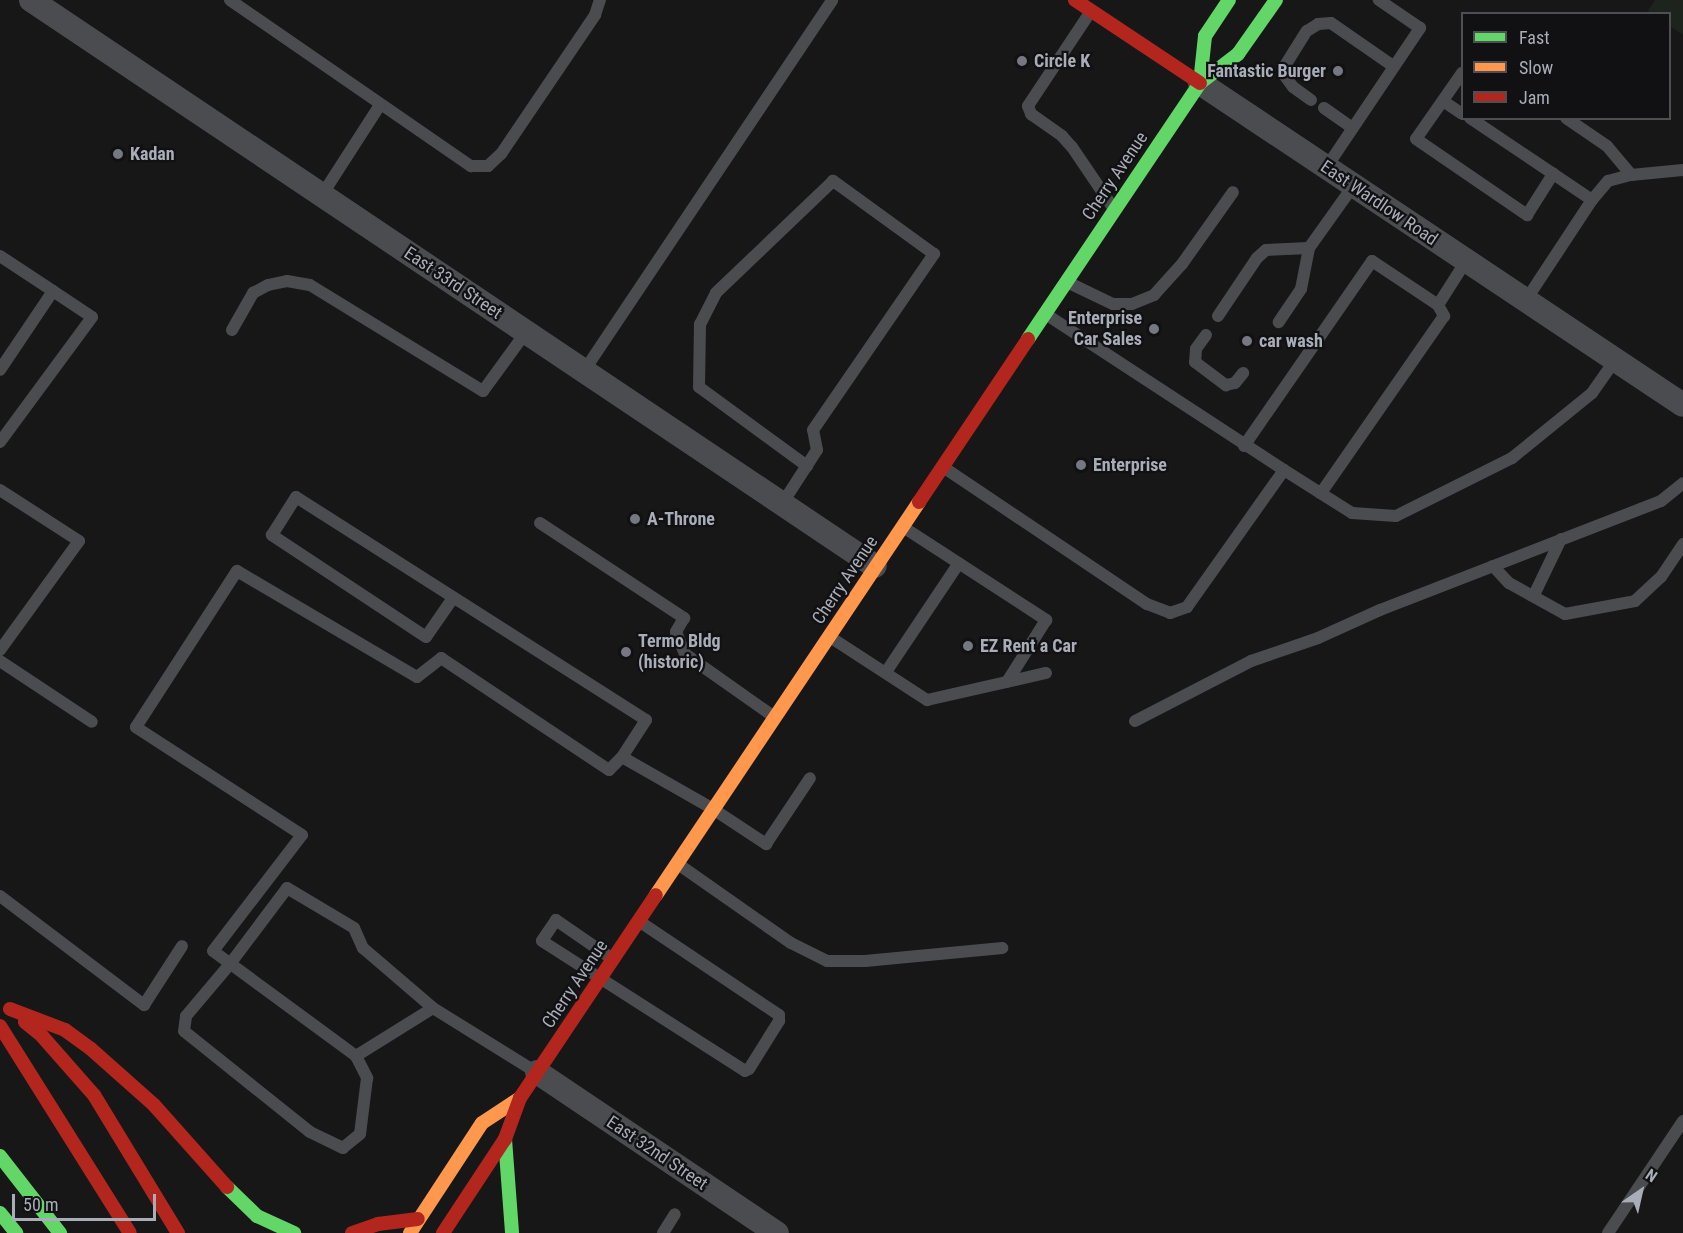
<!DOCTYPE html>
<style>
body{margin:0}
#map{position:relative;width:1683px;height:1233px;overflow:hidden;background:#171717;font-family:"Roboto Condensed",sans-serif}
div>[style]{position:absolute}
.green>*{inset:0;background:#1d241e}
.lane>*{height:12px;margin:-6px;padding:0 6px;transform-origin:6px;border-radius:6px;background:#4b4c50}
.street>*{height:24px;margin:-12px;padding:0 12px;transform-origin:12px;border-radius:12px;background:#4b4c50}
.fast>*{height:14px;margin:-7px;padding:0 7px;transform-origin:7px;border-radius:7px;background:#63d668}
.slow>*{height:14px;margin:-7px;padding:0 7px;transform-origin:7px;border-radius:7px;background:#ff974d}
.jam>*{height:14px;margin:-7px;padding:0 7px;transform-origin:7px;border-radius:7px;background:#b3261e}
.dots>*{width:16px;height:16px;translate:-50% -50%;box-sizing:border-box;border:3px solid #111113;border-radius:50%}
span{translate:-50% -50%;white-space:nowrap;text-align:center;line-height:1.15;-webkit-text-stroke:4.5px #111113;paint-order:stroke}
.poi-label{font-size:18px;color:#a8adb8;font-weight:700}
.left{translate:0 -50%;text-align:left}
.right{translate:-100% -50%;text-align:right}
.street-label{font-size:18px;color:#a8adb8}
.legend{position:absolute;left:1461px;top:12px;width:210px;height:108px;box-sizing:border-box;background:#111113;border:2px solid #4d4f55;margin:0;padding:8px 10px;list-style:none;font-size:18px;color:#a8adb8}
.legend li{display:flex;align-items:center;gap:12px;height:30px}
.legend b{width:30px;border:2px solid #4d4f55}
.north{position:absolute;left:1611px;top:1161px;width:60px;height:60px;-webkit-text-stroke:4px #111113;paint-order:stroke;rotate:34deg;font-size:16px;font-weight:700;line-height:24px;text-align:center;color:#a8adb8}
.north::after{content:'';display:block;margin:auto;width:21px;height:27px;background:#a8adb8;clip-path:polygon(50% 0,100% 100%,50% 72%,0 100%)}
.scale{position:absolute;left:12px;top:1194px;width:144px;height:27px;box-sizing:border-box;border:3px solid #a8adb8;border-top:0;padding-left:8px;font-size:18px;line-height:21px;white-space:nowrap;color:#a8adb8;-webkit-text-stroke:4px #111113;paint-order:stroke}
</style>
<div id="map">
<div class="green">
<i style="clip-path:polygon(1655px 0,1683px 0,1683px 35px,1670px 26px,1670px 14px,1652px 13px,1648px 11px)"></i>
</div>
<div class="lane">
<i style="left:230px;top:0;width:293px;rotate:34.6deg"></i>
<i style="left:471px;top:166px;width:17px"></i>
<i style="left:488px;top:166px;width:18px;rotate:-43deg"></i>
<i style="left:501px;top:154px;width:168px;rotate:-55.9deg"></i>
<i style="left:595px;top:15px;width:16px;rotate:-72deg"></i>
<i style="left:1091px;top:11px;width:114px;rotate:123.6deg"></i>
<i style="left:1028px;top:106px;width:9px;rotate:69deg"></i>
<i style="left:1031px;top:114px;width:38px;rotate:35deg"></i>
<i style="left:1062px;top:136px;width:15px;rotate:48deg"></i>
<i style="left:1072px;top:147px;width:75px;rotate:55.9deg"></i>
<i style="left:1462px;top:73px;width:80px;rotate:124.9deg"></i>
<i style="left:1416px;top:139px;width:135px;rotate:34.4deg"></i>
<i style="left:1527px;top:215px;width:49px;rotate:-57.6deg"></i>
<i style="left:1311px;top:100px;width:22px;rotate:-144deg"></i>
<i style="left:1293px;top:87px;width:14px;rotate:-126deg"></i>
<i style="left:1285px;top:76px;width:12px;rotate:-85deg"></i>
<i style="left:1286px;top:64px;width:39px;rotate:-58deg"></i>
<i style="left:1307px;top:31px;width:13px;rotate:-32deg"></i>
<i style="left:1318px;top:24px;width:13px;rotate:-4deg"></i>
<i style="left:1331px;top:23px;width:75px;rotate:34.7deg"></i>
<i style="left:1443px;top:101px;width:23px;rotate:34deg"></i>
<i style="left:1324px;top:108px;width:35px;rotate:35deg"></i>
<i style="left:1470px;top:118px;width:147px;rotate:33.9deg"></i>
<i style="left:1566px;top:118px;width:50px;rotate:34.3deg"></i>
<i style="left:1607px;top:146px;width:38px;rotate:50deg"></i>
<i style="left:1326px;top:168px;width:169px;rotate:-56.1deg"></i>
<i style="left:1420px;top:28px;width:50px;rotate:-145.7deg"></i>
<i style="left:322px;top:195px;width:107px;rotate:-57.2deg"></i>
<i style="left:1309px;top:248px;width:77px;rotate:-54.5deg"></i>
<i style="left:0;top:256px;width:64px;rotate:33.4deg"></i>
<i style="left:53px;top:291px;width:95px;rotate:123.9deg"></i>
<i style="left:1067px;top:282px;width:51px;rotate:25.6deg"></i>
<i style="left:1113px;top:304px;width:19px"></i>
<i style="left:1132px;top:304px;width:24px;rotate:-22deg"></i>
<i style="left:1154px;top:295px;width:42px;rotate:-47.9deg"></i>
<i style="left:1182px;top:264px;width:88px;rotate:-54.7deg"></i>
<i style="left:1526px;top:300px;width:120px;rotate:-56.6deg"></i>
<i style="left:1592px;top:200px;width:25px;rotate:-50deg"></i>
<i style="left:1608px;top:181px;width:24px;rotate:-15deg"></i>
<i style="left:1631px;top:175px;width:52px;rotate:-5.5deg"></i>
<i style="left:1438px;top:305px;width:52px;rotate:-57.5deg"></i>
<i style="left:1218px;top:316px;width:70px;rotate:-56.1deg"></i>
<i style="left:1257px;top:258px;width:12px;rotate:-42deg"></i>
<i style="left:1266px;top:250px;width:43px;rotate:-2.7deg"></i>
<i style="left:1309px;top:248px;width:42px;rotate:101deg"></i>
<i style="left:1301px;top:289px;width:40px;rotate:124deg"></i>
<i style="left:232px;top:330px;width:43px;rotate:-60.4deg"></i>
<i style="left:253px;top:293px;width:17px;rotate:-28deg"></i>
<i style="left:268px;top:285px;width:19px;rotate:-12deg"></i>
<i style="left:287px;top:281px;width:23px;rotate:10deg"></i>
<i style="left:310px;top:285px;width:203px;rotate:31.5deg"></i>
<i style="left:483px;top:391px;width:73px;rotate:-53.9deg"></i>
<i style="left:1206px;top:335px;width:17px;rotate:126deg"></i>
<i style="left:1196px;top:349px;width:13px;rotate:94deg"></i>
<i style="left:1195px;top:362px;width:39px;rotate:37deg"></i>
<i style="left:1226px;top:385px;width:9px;rotate:-13deg"></i>
<i style="left:1235px;top:383px;width:13px;rotate:-51deg"></i>
<i style="left:584px;top:371px;width:446px;rotate:-56.2deg"></i>
<i style="left:0;top:442px;width:155px;rotate:-53.6deg"></i>
<i style="left:92px;top:317px;width:47px;rotate:-146.3deg"></i>
<i style="left:1244px;top:446px;width:225px;rotate:-55.3deg"></i>
<i style="left:1372px;top:261px;width:79px;rotate:33.7deg"></i>
<i style="left:1438px;top:305px;width:13px;rotate:61deg"></i>
<i style="left:1444px;top:316px;width:216px;rotate:124.8deg"></i>
<i style="left:943px;top:467px;width:246px;rotate:33.9deg"></i>
<i style="left:1147px;top:604px;width:25px;rotate:21deg"></i>
<i style="left:1170px;top:613px;width:18px;rotate:-19deg"></i>
<i style="left:1187px;top:607px;width:168px;rotate:-54.7deg"></i>
<i style="left:1284px;top:470px;width:285px;rotate:-146.8deg"></i>
<i style="left:1284px;top:470px;width:80px;rotate:32.3deg"></i>
<i style="left:1352px;top:513px;width:44px;rotate:3.9deg"></i>
<i style="left:1396px;top:516px;width:130px;rotate:-26.6deg"></i>
<i style="left:1512px;top:458px;width:103px;rotate:-39.1deg"></i>
<i style="left:1592px;top:393px;width:40px;rotate:-55.1deg"></i>
<i style="left:0;top:490px;width:94px;rotate:32.8deg"></i>
<i style="left:79px;top:541px;width:135px;rotate:125.9deg"></i>
<i style="left:782px;top:504px;width:64px;rotate:-57.1deg"></i>
<i style="left:817px;top:450px;width:20px;rotate:-101deg"></i>
<i style="left:813px;top:430px;width:214px;rotate:-55.5deg"></i>
<i style="left:934px;top:254px;width:125px;rotate:-144.1deg"></i>
<i style="left:833px;top:181px;width:162px;rotate:136.3deg"></i>
<i style="left:716px;top:293px;width:35px;rotate:117deg"></i>
<i style="left:700px;top:324px;width:63px;rotate:90.9deg"></i>
<i style="left:699px;top:387px;width:134px;rotate:36.2deg"></i>
<i style="left:540px;top:523px;width:173px;rotate:33.4deg"></i>
<i style="left:684px;top:618px;width:16px;rotate:120deg"></i>
<i style="left:676px;top:632px;width:24px;rotate:68deg"></i>
<i style="left:685px;top:654px;width:108px;rotate:35.2deg"></i>
<i style="left:903px;top:527px;width:171px;rotate:33deg"></i>
<i style="left:1046px;top:620px;width:73px;rotate:122.2deg"></i>
<i style="left:1493px;top:566px;width:23px;rotate:47deg"></i>
<i style="left:1509px;top:583px;width:64px;rotate:29deg"></i>
<i style="left:1565px;top:614px;width:71px;rotate:-10.5deg"></i>
<i style="left:1635px;top:601px;width:35px;rotate:-43deg"></i>
<i style="left:1661px;top:577px;width:40px;rotate:-56deg"></i>
<i style="left:1534px;top:595px;width:62px;rotate:-64.3deg"></i>
<i style="left:453px;top:598px;width:47px;rotate:124.7deg"></i>
<i style="left:426px;top:637px;width:185px;rotate:-146.5deg"></i>
<i style="left:272px;top:535px;width:45px;rotate:-57.7deg"></i>
<i style="left:296px;top:497px;width:415px;rotate:32.5deg"></i>
<i style="left:646px;top:720px;width:44px;rotate:123deg"></i>
<i style="left:622px;top:757px;width:105px;rotate:29.7deg"></i>
<i style="left:713px;top:809px;width:64px;rotate:33.4deg"></i>
<i style="left:766px;top:844px;width:79px;rotate:-56.3deg"></i>
<i style="left:830px;top:637px;width:116px;rotate:33deg"></i>
<i style="left:927px;top:700px;width:122px;rotate:-12.8deg"></i>
<i style="left:0;top:661px;width:110px;rotate:33.5deg"></i>
<i style="left:886px;top:672px;width:131px;rotate:-56.2deg"></i>
<i style="left:1135px;top:721px;width:131px;rotate:-27.3deg"></i>
<i style="left:1251px;top:661px;width:71px;rotate:-18.9deg"></i>
<i style="left:1318px;top:638px;width:68px;rotate:-24.3deg"></i>
<i style="left:1380px;top:610px;width:301px;rotate:-21.2deg"></i>
<i style="left:1661px;top:501px;width:28px;rotate:-39deg"></i>
<i style="left:678px;top:864px;width:138px;rotate:35deg"></i>
<i style="left:791px;top:943px;width:40px;rotate:26.6deg"></i>
<i style="left:827px;top:961px;width:38px"></i>
<i style="left:865px;top:961px;width:138px;rotate:-5.4deg"></i>
<i style="left:0;top:896px;width:181px;rotate:37.1deg"></i>
<i style="left:144px;top:1005px;width:70px;rotate:-57.2deg"></i>
<i style="left:611px;top:958px;width:67px;rotate:-145.4deg"></i>
<i style="left:556px;top:920px;width:25px;rotate:124deg"></i>
<i style="left:542px;top:941px;width:241px;rotate:32.6deg"></i>
<i style="left:745px;top:1071px;width:4px;rotate:-27deg"></i>
<i style="left:749px;top:1069px;width:57px;rotate:-58deg"></i>
<i style="left:779px;top:1021px;width:6px;rotate:-90deg"></i>
<i style="left:779px;top:1015px;width:167px;rotate:-146.2deg"></i>
<i style="left:433px;top:1008px;width:91px;rotate:148.1deg"></i>
<i style="left:356px;top:1056px;width:177px;rotate:-143.7deg"></i>
<i style="left:213px;top:951px;width:146px;rotate:-52.5deg"></i>
<i style="left:302px;top:835px;width:198px;rotate:-147deg"></i>
<i style="left:136px;top:727px;width:186px;rotate:-57.1deg"></i>
<i style="left:237px;top:571px;width:209px;rotate:30.5deg"></i>
<i style="left:417px;top:677px;width:31px;rotate:-38deg"></i>
<i style="left:441px;top:658px;width:202px;rotate:33.7deg"></i>
<i style="left:609px;top:770px;width:18px;rotate:-45deg"></i>
<i style="left:356px;top:1056px;width:25px;rotate:63deg"></i>
<i style="left:367px;top:1078px;width:56px;rotate:97.1deg"></i>
<i style="left:360px;top:1134px;width:22px;rotate:141deg"></i>
<i style="left:343px;top:1148px;width:37px;rotate:-154deg"></i>
<i style="left:310px;top:1132px;width:161px;rotate:-141.3deg"></i>
<i style="left:184px;top:1031px;width:15px;rotate:-82deg"></i>
<i style="left:186px;top:1016px;width:68px;rotate:-49.8deg"></i>
<i style="left:230px;top:964px;width:95px;rotate:-53.1deg"></i>
<i style="left:287px;top:888px;width:78px;rotate:30.8deg"></i>
<i style="left:354px;top:928px;width:22px;rotate:66deg"></i>
<i style="left:363px;top:948px;width:92px;rotate:40.6deg"></i>
<i style="left:433px;top:1008px;width:121px;rotate:31.9deg"></i>
<i style="left:663px;top:1233px;width:22px;rotate:-58deg"></i>
<i style="left:1608px;top:1233px;width:135px;rotate:-56.2deg"></i>
</div>
<div class="street">
<i style="left:31px;top:0;width:1016px;rotate:33.85deg"></i>
<i style="left:1200px;top:83px;width:580px;rotate:33.69deg"></i>
<i style="left:537px;top:1072px;width:289px;rotate:33.9deg"></i>
</div>
<div class="fast">
<i style="left:1200px;top:83px;width:47px;rotate:-83.9deg"></i>
<i style="left:1205px;top:36px;width:43px;rotate:-56.3deg"></i>
<i style="left:1028px;top:339px;width:308px;rotate:-56.1deg"></i>
<i style="left:1200px;top:83px;width:48px;rotate:-37.3deg"></i>
<i style="left:1238px;top:54px;width:66px;rotate:-54.9deg"></i>
<i style="left:505px;top:1139px;width:94px;rotate:85.7deg"></i>
<i style="left:0;top:1156px;width:98px;rotate:52.1deg"></i>
<i style="left:227px;top:1187px;width:42px;rotate:44deg"></i>
<i style="left:257px;top:1216px;width:41px;rotate:24.7deg"></i>
<i style="left:0;top:1213px;width:26px;rotate:51deg"></i>
</div>
<div class="slow">
<i style="left:656px;top:895px;width:473px;rotate:-56.2deg"></i>
<i style="left:410px;top:1233px;width:131px;rotate:-56.8deg"></i>
<i style="left:482px;top:1123px;width:45px;rotate:-33.3deg"></i>
</div>
<div class="jam">
<i style="left:1075px;top:0;width:150px;rotate:33.6deg"></i>
<i style="left:919px;top:502px;width:196px;rotate:-56.2deg"></i>
<i style="left:10px;top:1009px;width:59px;rotate:20.9deg"></i>
<i style="left:65px;top:1030px;width:32px;rotate:36deg"></i>
<i style="left:91px;top:1049px;width:84px;rotate:41.6deg"></i>
<i style="left:154px;top:1105px;width:110px;rotate:48.3deg"></i>
<i style="left:25px;top:1022px;width:22px;rotate:39deg"></i>
<i style="left:42px;top:1036px;width:79px;rotate:48.6deg"></i>
<i style="left:94px;top:1095px;width:162px;rotate:58.7deg"></i>
<i style="left:0;top:1026px;width:244px;rotate:57.9deg"></i>
<i style="left:352px;top:1233px;width:28px;rotate:-19deg"></i>
<i style="left:378px;top:1224px;width:40px;rotate:-7.1deg"></i>
<i style="left:443px;top:1233px;width:113px;rotate:-56.6deg"></i>
<i style="left:505px;top:1139px;width:44px;rotate:-69.9deg"></i>
<i style="left:520px;top:1098px;width:244px;rotate:-56.2deg"></i>
</div>
<div class="dots">
<i style="left:1022px;top:61px;background:#757880"></i>
<i style="left:1338px;top:71px;background:#757880"></i>
<i style="left:118px;top:154px;background:#757880"></i>
<i style="left:1154px;top:329px;background:#757880"></i>
<i style="left:1247px;top:341px;background:#757880"></i>
<i style="left:1081px;top:465px;background:#757880"></i>
<i style="left:635px;top:519px;background:#757880"></i>
<i style="left:968px;top:646px;background:#757880"></i>
<i style="left:626px;top:652px;background:#757880"></i>
</div>
<div class="poi-label">
<span class="left" style="left:1034px;top:61px">Circle K</span>
<span class="right" style="left:1326px;top:71px">Fantastic Burger</span>
<span class="left" style="left:130px;top:154px">Kadan</span>
<span class="right" style="left:1142px;top:329px">Enterprise<br>Car Sales</span>
<span class="left" style="left:1259px;top:341px">car wash</span>
<span class="left" style="left:1093px;top:465px">Enterprise</span>
<span class="left" style="left:647px;top:519px">A-Throne</span>
<span class="left" style="left:638px;top:652px">Termo Bldg<br>(historic)</span>
<span class="left" style="left:980px;top:646px">EZ Rent a Car</span>
</div>
<div class="street-label">
<span style="left:1115px;top:176px;rotate:-56deg">Cherry Avenue</span>
<span style="left:1379px;top:203px;rotate:34deg">East Wardlow Road</span>
<span style="left:453px;top:283px;rotate:34deg">East 33rd Street</span>
<span style="left:845px;top:580px;rotate:-56deg">Cherry Avenue</span>
<span style="left:575px;top:984px;rotate:-56deg">Cherry Avenue</span>
<span style="left:657px;top:1153px;rotate:34deg">East 32nd Street</span>
</div>
<ul class="legend">
<li><b style="height:8px;background:#63d668"></b>Fast</li>
<li><b style="height:8px;background:#ff974d"></b>Slow</li>
<li><b style="height:8px;background:#b3261e"></b>Jam</li>
</ul>
<div class="north">N</div>
<div class="scale">50 m</div>
</div>
